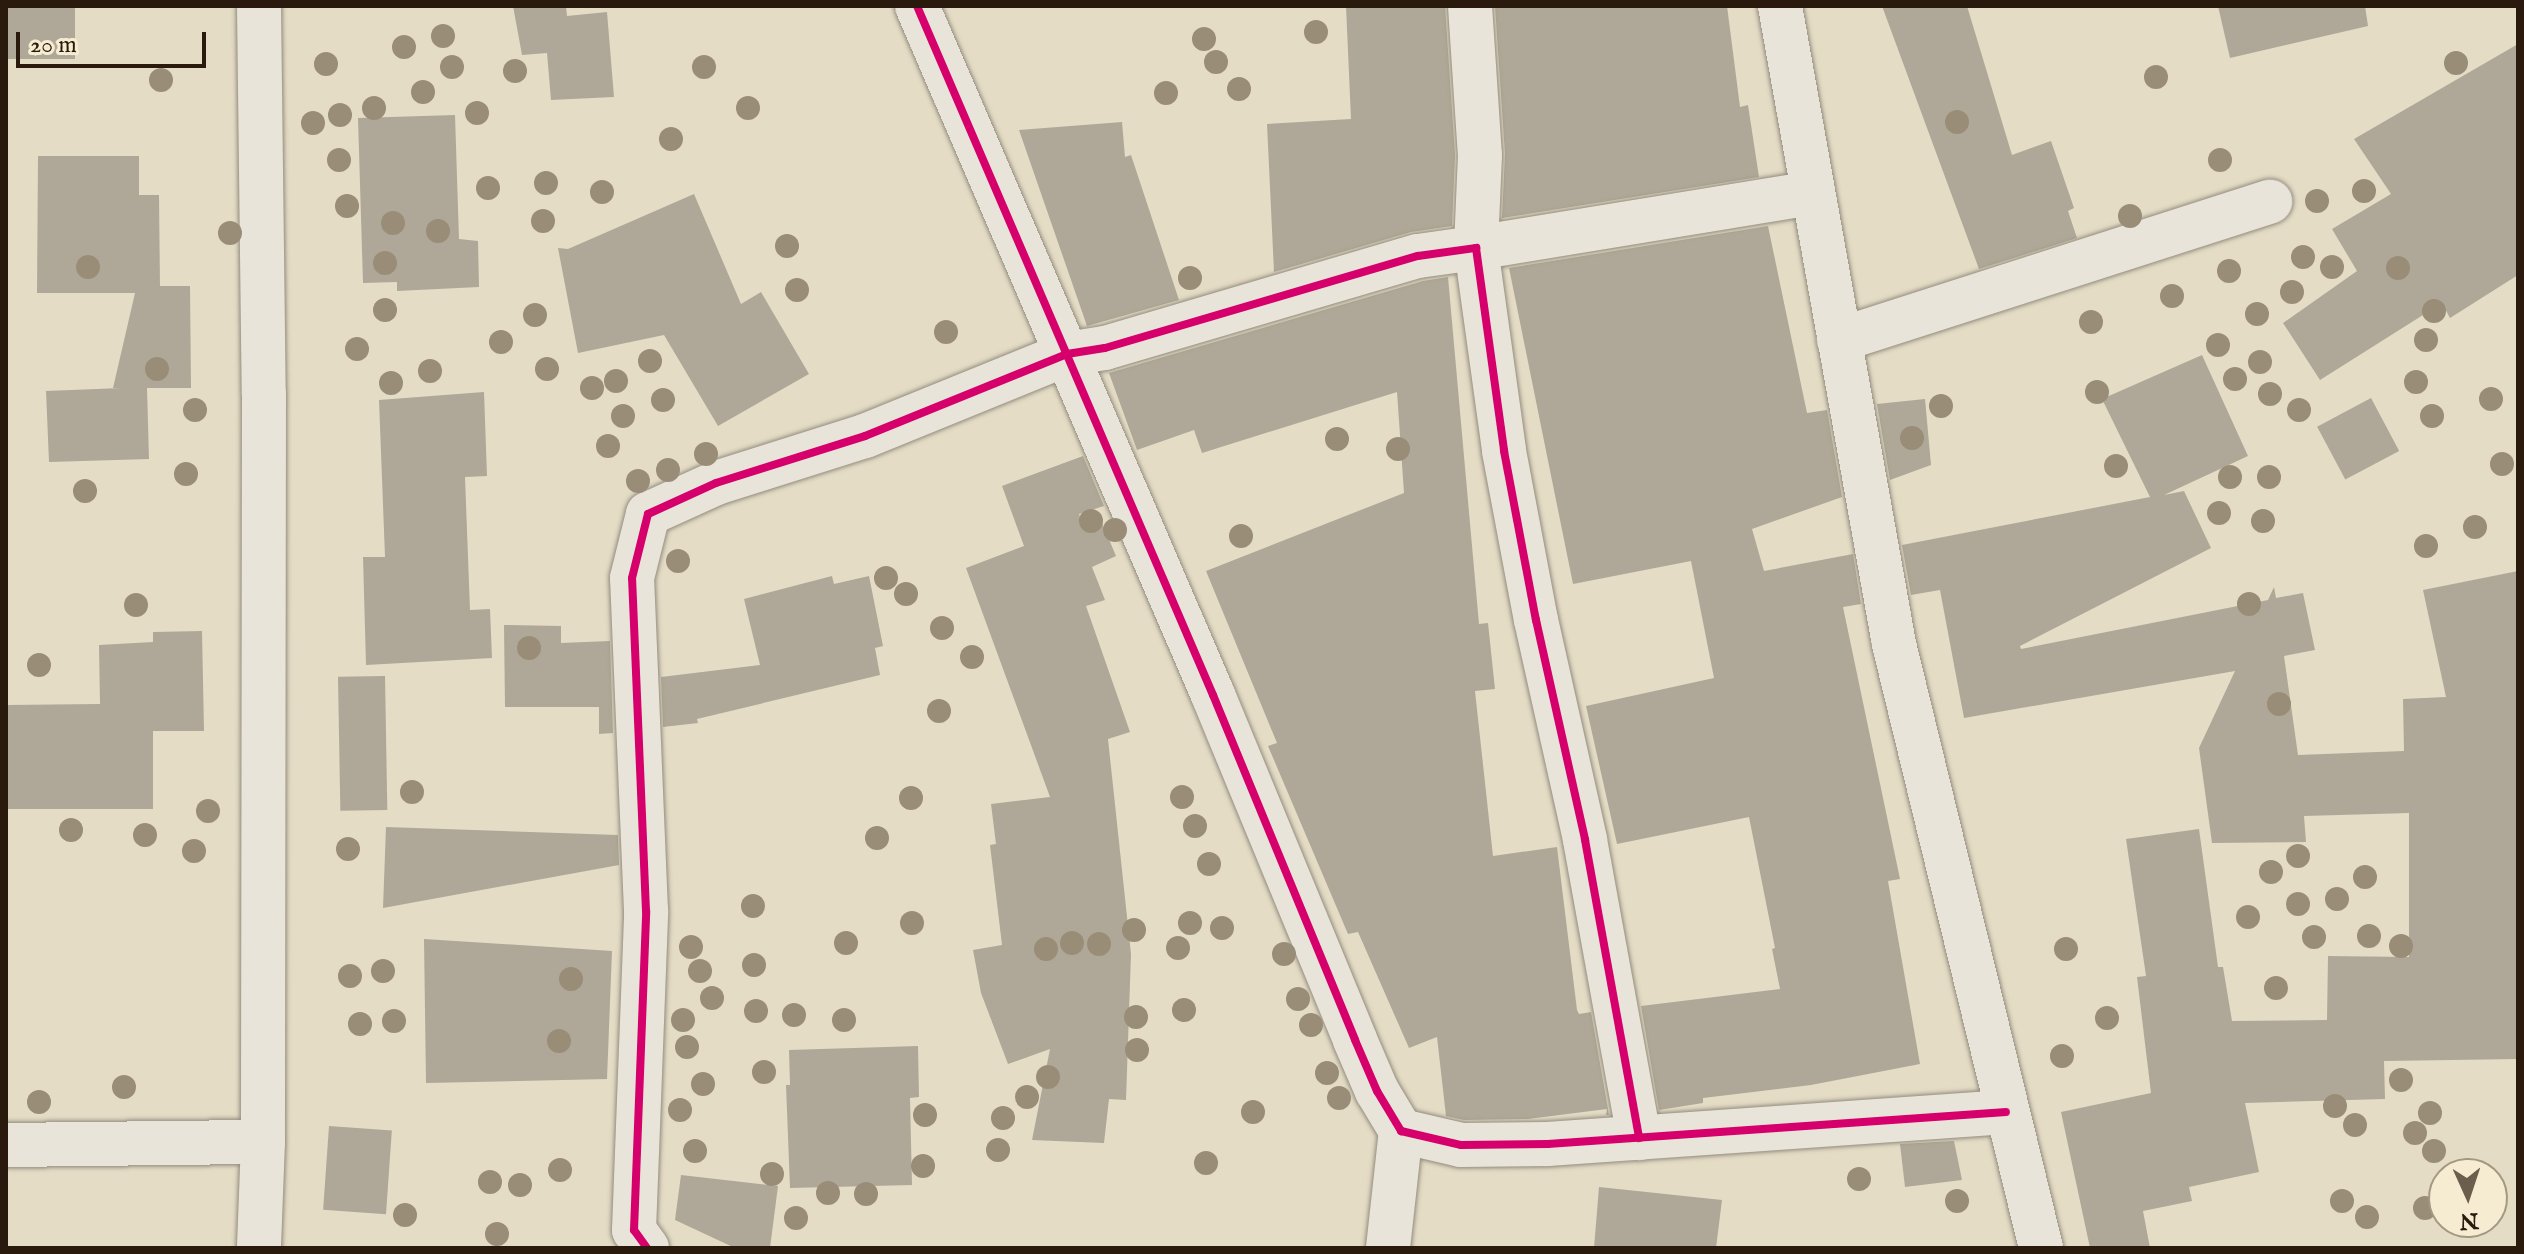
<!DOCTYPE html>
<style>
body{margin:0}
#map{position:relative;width:2524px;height:1254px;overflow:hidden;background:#e4dcc5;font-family:"IM FELL English",serif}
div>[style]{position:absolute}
.building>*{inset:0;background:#afa898;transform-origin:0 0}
.roads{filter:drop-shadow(0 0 2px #938c7e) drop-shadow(0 0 2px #938c7e)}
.street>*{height:44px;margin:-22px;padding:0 22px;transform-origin:22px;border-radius:22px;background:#e9e4d9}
.secondary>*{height:44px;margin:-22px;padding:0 22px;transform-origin:22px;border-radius:22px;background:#e9e4d9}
.cycleway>*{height:8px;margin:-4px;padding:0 4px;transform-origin:4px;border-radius:4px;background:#d6006c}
.trees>*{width:24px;height:24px;margin:-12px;border-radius:50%;background:#998d77}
span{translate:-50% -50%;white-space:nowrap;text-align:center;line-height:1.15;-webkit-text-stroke:6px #f6ecd1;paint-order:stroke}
.frame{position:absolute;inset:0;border:8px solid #2a1a0d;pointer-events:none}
.north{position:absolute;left:2428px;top:1158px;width:80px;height:80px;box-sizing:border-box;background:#f6ecd1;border:2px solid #a49883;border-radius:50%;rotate:177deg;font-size:22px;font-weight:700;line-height:32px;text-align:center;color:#2a1a0d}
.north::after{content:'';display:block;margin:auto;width:28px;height:36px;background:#6b5e4d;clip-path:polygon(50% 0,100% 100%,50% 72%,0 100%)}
.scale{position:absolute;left:16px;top:32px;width:190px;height:36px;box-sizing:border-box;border:4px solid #2a1a0d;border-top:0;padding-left:10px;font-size:24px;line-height:28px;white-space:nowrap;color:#2a1a0d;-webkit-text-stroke:6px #f6ecd1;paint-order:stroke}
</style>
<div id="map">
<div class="building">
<i style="left:6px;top:6px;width:69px;height:53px"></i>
<i style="clip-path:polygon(513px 6px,566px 6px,567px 16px,607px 12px,614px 97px,551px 100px,547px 53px,522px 55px)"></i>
<i style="clip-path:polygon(1346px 6px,1445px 6px,1455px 155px,1452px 226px,1411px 232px,1274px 272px,1267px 124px,1351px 119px)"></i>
<i style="clip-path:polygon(1495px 6px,1727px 6px,1740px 107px,1748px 105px,1759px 177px,1502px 218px,1505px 154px)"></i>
<i style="clip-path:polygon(1882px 6px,1967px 6px,2012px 155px,2051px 141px,2074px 208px,2068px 211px,2077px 238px,1979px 269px)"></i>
<i style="clip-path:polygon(2218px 6px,2365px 6px,2368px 26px,2230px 58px)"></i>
<i style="clip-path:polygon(2518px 44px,2518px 275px,2450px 318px,2442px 303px,2320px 380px,2283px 323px,2357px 271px,2332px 229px,2391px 194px,2354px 139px)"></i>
<i style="clip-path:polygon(455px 115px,459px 239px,478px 241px,479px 287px,397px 291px,397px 282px,363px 283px,358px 118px)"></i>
<i style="clip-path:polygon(1122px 122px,1125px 157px,1131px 155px,1179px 300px,1087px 326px,1019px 130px)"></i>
<i style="clip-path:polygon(38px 156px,139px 156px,139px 195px,159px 195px,160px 286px,190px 286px,191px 388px,147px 388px,149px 459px,49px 462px,46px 391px,122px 388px,113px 388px,135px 293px,37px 293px)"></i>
<i style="clip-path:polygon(694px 194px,741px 304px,761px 292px,809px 374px,718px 426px,664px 335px,578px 353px,558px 248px,568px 249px)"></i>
<i style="clip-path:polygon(1768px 226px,1807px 413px,1827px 410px,1842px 497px,1752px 529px,1764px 571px,1853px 554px,1861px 604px,1843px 607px,1900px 879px,1888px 881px,1920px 1064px,1811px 1085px,1703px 1098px,1703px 1103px,1659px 1110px,1641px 1006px,1780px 989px,1772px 949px,1775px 948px,1749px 817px,1617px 844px,1586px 706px,1714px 678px,1691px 561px,1573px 584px,1509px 268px)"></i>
<i style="clip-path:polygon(1448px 277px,1479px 624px,1488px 623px,1495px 689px,1475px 691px,1493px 856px,1557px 847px,1577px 1010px,1579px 1014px,1591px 1012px,1609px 1115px,1606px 1115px,1607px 1109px,1528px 1119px,1464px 1120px,1446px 1116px,1437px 1037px,1409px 1048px,1358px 932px,1348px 934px,1268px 746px,1277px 743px,1206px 571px,1404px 493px,1397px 392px,1202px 453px,1194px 430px,1137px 450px,1109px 373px,1423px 281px)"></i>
<i style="clip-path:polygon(2202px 355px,2248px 456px,2164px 495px,2184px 491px,2211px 548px,2020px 646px,2021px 649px,2268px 600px,2274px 587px,2276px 598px,2303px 593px,2315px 650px,2284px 656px,2298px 755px,2404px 751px,2403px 699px,2446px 697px,2423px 590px,2518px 571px,2518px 1059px,2384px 1061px,2385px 1099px,2245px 1103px,2259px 1172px,2189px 1187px,2192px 1201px,2143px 1211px,2150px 1248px,2090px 1248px,2061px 1112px,2151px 1093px,2137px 977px,2146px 976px,2126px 839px,2199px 829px,2218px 967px,2223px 967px,2232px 1021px,2327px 1020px,2328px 956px,2409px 957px,2409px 813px,2304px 816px,2306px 842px,2212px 843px,2199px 748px,2235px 671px,1964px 718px,1940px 590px,1911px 595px,1902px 545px,2150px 497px,2102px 399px)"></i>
<i style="clip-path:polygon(484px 392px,487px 476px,465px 477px,470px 610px,490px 609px,492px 658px,366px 665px,363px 557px,385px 557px,379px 400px)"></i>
<i style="left:2371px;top:398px;width:60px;height:61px;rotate:62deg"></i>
<i style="clip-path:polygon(1925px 399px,1931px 465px,1890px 480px,1877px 404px)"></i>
<i style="clip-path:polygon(1083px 456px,1104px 506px,1079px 514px,1083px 524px,1100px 518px,1116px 556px,1092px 567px,1105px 600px,1086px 606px,1130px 732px,1108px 739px,1131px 954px,1126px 1100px,1109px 1099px,1104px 1143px,1032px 1140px,1050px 1049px,1008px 1064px,981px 993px,973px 950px,1002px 945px,990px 845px,996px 844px,991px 804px,1050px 797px,966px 568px,1024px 546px,1002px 486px)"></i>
<i style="clip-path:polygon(832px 576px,834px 584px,869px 576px,883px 646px,875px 648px,880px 675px,697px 719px,698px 723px,663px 727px,661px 677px,760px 665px,744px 599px)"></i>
<i style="clip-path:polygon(504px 625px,561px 626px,561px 643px,610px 641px,613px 733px,599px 734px,599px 707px,505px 707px)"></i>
<i style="clip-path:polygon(202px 631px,204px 731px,153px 731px,153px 809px,6px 809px,6px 705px,100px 704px,99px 645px,153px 642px,153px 632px)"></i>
<i style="left:385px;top:676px;width:134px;height:47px;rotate:89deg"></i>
<i style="clip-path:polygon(386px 827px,618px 835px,619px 865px,383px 908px)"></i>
<i style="clip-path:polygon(424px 939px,612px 951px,607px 1079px,426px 1083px)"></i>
<i style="clip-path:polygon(918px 1046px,919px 1097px,910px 1098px,912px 1185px,790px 1188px,786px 1085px,790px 1085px,789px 1050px)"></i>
<i style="left:329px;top:1126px;width:63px;height:84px;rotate:4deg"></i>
<i style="clip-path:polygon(1954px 1141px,1962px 1180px,1905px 1187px,1900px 1144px)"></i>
<i style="clip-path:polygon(681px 1175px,778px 1186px,770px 1248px,735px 1248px,675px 1220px)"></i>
<i style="clip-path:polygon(1599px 1187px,1722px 1200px,1716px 1248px,1594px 1248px)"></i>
</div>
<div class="roads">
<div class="street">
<i style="left:917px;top:6px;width:750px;rotate:66.75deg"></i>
<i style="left:1213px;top:695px;width:373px;rotate:67.6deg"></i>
<i style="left:1355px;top:1040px;width:56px;rotate:66.7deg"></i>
<i style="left:1377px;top:1091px;width:47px;rotate:59deg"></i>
<i style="left:1401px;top:1131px;width:62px;rotate:13.1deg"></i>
<i style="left:1461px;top:1145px;width:87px;rotate:-0.7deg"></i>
<i style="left:1548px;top:1144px;width:459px;rotate:-4deg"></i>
<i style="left:1470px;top:6px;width:149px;rotate:86.2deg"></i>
<i style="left:1480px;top:155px;width:93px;rotate:92.5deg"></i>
<i style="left:1476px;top:248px;width:341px;rotate:-9.3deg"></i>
<i style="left:1780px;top:6px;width:648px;rotate:79.87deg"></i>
<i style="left:1894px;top:644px;width:622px;rotate:76.32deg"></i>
<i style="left:1839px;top:340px;width:453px;rotate:-17.8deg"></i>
<i style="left:6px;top:1145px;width:257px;rotate:-0.7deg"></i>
<i style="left:647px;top:1248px;width:22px;rotate:-126deg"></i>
<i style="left:634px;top:1230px;width:319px;rotate:-87.8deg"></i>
<i style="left:646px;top:911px;width:333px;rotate:-92.4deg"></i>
<i style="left:632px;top:578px;width:66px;rotate:-76deg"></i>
<i style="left:648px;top:514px;width:75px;rotate:-24.5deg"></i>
<i style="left:716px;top:483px;width:156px;rotate:-17.5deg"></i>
<i style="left:865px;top:436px;width:218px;rotate:-22.1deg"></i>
<i style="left:1067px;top:354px;width:38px;rotate:-9deg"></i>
<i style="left:1105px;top:348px;width:326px;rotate:-16.4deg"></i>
<i style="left:1418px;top:256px;width:59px;rotate:-7.9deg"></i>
<i style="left:1476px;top:248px;width:205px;rotate:82.1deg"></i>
<i style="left:1504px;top:451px;width:172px;rotate:79.3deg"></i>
<i style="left:1536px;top:620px;width:225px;rotate:77.4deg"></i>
<i style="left:1585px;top:840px;width:303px;rotate:79.7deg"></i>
<i style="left:1388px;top:1248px;width:118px;rotate:-83.7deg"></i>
</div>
<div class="secondary">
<i style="left:259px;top:6px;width:388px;rotate:89.3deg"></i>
<i style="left:264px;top:394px;width:748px;rotate:90.08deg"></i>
<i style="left:263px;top:1142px;width:106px;rotate:92.2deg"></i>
</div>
</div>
<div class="cycleway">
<i style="left:917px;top:6px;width:750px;rotate:66.75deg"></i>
<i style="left:1213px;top:695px;width:373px;rotate:67.6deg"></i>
<i style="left:1355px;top:1040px;width:56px;rotate:66.7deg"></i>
<i style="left:1377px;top:1091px;width:47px;rotate:59deg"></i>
<i style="left:1401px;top:1131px;width:62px;rotate:13.1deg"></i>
<i style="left:1461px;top:1145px;width:87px;rotate:-0.7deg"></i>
<i style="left:1548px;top:1144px;width:459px;rotate:-4deg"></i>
<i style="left:647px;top:1248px;width:22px;rotate:-126deg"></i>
<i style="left:634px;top:1230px;width:319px;rotate:-87.8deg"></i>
<i style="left:646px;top:911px;width:333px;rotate:-92.4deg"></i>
<i style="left:632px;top:578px;width:66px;rotate:-76deg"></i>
<i style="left:648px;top:514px;width:75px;rotate:-24.5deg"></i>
<i style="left:716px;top:483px;width:156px;rotate:-17.5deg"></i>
<i style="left:865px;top:436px;width:218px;rotate:-22.1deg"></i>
<i style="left:1067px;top:354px;width:38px;rotate:-9deg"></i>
<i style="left:1105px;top:348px;width:326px;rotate:-16.4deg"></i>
<i style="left:1418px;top:256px;width:59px;rotate:-7.9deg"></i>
<i style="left:1476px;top:248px;width:205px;rotate:82.1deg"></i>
<i style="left:1504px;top:451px;width:172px;rotate:79.3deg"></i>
<i style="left:1536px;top:620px;width:225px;rotate:77.4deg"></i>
<i style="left:1585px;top:840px;width:303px;rotate:79.7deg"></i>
</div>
<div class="trees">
<i style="left:1316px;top:32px"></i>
<i style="left:443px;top:36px"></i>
<i style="left:1204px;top:39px"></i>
<i style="left:404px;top:47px"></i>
<i style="left:1216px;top:62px"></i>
<i style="left:2456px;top:63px"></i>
<i style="left:326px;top:64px"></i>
<i style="left:452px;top:67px"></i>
<i style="left:704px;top:67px"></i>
<i style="left:515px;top:71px"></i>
<i style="left:2156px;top:77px"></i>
<i style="left:161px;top:80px"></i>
<i style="left:1239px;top:89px"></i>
<i style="left:423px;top:92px"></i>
<i style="left:1166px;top:93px"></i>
<i style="left:374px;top:108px"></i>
<i style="left:748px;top:108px"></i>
<i style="left:477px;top:113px"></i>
<i style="left:340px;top:115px"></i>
<i style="left:1957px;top:122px"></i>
<i style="left:313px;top:123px"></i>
<i style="left:671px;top:139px"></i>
<i style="left:339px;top:160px"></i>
<i style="left:2220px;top:160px"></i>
<i style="left:546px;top:183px"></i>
<i style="left:488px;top:188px"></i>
<i style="left:2364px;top:191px"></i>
<i style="left:602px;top:192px"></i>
<i style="left:2317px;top:201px"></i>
<i style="left:347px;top:206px"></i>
<i style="left:2130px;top:216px"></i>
<i style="left:543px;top:221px"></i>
<i style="left:393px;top:223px"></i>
<i style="left:438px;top:231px"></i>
<i style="left:230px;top:233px"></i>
<i style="left:787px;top:246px"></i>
<i style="left:2303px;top:257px"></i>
<i style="left:385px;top:263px"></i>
<i style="left:88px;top:267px"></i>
<i style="left:2332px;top:267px"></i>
<i style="left:2398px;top:268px"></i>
<i style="left:2229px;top:271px"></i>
<i style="left:1190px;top:278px"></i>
<i style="left:797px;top:290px"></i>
<i style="left:2292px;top:292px"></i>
<i style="left:2172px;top:296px"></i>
<i style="left:385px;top:310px"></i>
<i style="left:2434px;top:311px"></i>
<i style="left:2257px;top:314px"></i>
<i style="left:535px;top:315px"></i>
<i style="left:2091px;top:322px"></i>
<i style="left:946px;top:332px"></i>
<i style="left:2426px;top:340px"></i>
<i style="left:501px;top:342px"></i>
<i style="left:2218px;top:345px"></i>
<i style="left:357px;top:349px"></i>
<i style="left:650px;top:361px"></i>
<i style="left:2260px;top:362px"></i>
<i style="left:157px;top:369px"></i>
<i style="left:547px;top:369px"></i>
<i style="left:430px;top:371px"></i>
<i style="left:2235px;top:379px"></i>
<i style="left:616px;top:381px"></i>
<i style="left:2416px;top:382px"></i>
<i style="left:391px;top:383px"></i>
<i style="left:592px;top:388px"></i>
<i style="left:2097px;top:392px"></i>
<i style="left:2270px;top:394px"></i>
<i style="left:2491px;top:399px"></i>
<i style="left:663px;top:400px"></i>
<i style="left:1941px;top:406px"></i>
<i style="left:195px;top:410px"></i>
<i style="left:2299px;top:410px"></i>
<i style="left:623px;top:416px"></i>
<i style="left:2432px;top:416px"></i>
<i style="left:1912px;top:438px"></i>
<i style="left:1337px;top:439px"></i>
<i style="left:608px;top:446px"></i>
<i style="left:1398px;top:449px"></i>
<i style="left:706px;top:454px"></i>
<i style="left:2502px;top:464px"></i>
<i style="left:2116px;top:466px"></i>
<i style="left:668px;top:470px"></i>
<i style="left:186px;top:474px"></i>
<i style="left:2230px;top:477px"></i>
<i style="left:2269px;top:477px"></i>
<i style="left:638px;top:481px"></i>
<i style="left:85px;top:491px"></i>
<i style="left:2219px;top:513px"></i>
<i style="left:1091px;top:521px"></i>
<i style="left:2263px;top:521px"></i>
<i style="left:2475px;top:527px"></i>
<i style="left:1115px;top:530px"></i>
<i style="left:1241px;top:536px"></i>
<i style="left:2426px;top:546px"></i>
<i style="left:678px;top:561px"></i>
<i style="left:886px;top:578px"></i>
<i style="left:906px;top:594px"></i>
<i style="left:2249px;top:604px"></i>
<i style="left:136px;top:605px"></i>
<i style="left:942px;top:628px"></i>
<i style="left:529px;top:648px"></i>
<i style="left:972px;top:657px"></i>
<i style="left:39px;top:665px"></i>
<i style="left:2279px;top:704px"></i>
<i style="left:939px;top:711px"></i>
<i style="left:412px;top:792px"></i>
<i style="left:1182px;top:797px"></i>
<i style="left:911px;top:798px"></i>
<i style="left:208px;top:811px"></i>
<i style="left:1195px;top:826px"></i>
<i style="left:71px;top:830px"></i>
<i style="left:145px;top:835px"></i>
<i style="left:877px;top:838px"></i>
<i style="left:348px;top:849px"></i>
<i style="left:194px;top:851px"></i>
<i style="left:2298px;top:856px"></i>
<i style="left:1209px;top:864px"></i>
<i style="left:2271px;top:872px"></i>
<i style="left:2365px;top:877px"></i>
<i style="left:2337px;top:899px"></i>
<i style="left:2298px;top:904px"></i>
<i style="left:753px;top:906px"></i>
<i style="left:2248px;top:917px"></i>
<i style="left:912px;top:923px"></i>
<i style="left:1190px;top:923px"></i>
<i style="left:1222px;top:928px"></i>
<i style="left:1134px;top:930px"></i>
<i style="left:2369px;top:936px"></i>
<i style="left:2314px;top:937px"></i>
<i style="left:846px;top:943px"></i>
<i style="left:1072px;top:943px"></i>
<i style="left:1099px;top:944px"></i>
<i style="left:2401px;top:946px"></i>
<i style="left:691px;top:947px"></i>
<i style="left:1178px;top:948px"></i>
<i style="left:1046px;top:949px"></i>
<i style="left:2066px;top:949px"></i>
<i style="left:1284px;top:954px"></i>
<i style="left:754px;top:965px"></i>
<i style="left:383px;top:971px"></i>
<i style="left:700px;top:971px"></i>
<i style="left:350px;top:976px"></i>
<i style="left:571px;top:979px"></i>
<i style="left:2276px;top:988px"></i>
<i style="left:712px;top:998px"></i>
<i style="left:1298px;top:999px"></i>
<i style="left:1184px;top:1010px"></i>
<i style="left:756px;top:1011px"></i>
<i style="left:794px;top:1015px"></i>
<i style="left:1136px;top:1017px"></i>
<i style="left:2107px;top:1018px"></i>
<i style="left:683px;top:1020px"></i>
<i style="left:844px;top:1020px"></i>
<i style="left:394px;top:1021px"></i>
<i style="left:360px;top:1024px"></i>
<i style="left:1311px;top:1025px"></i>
<i style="left:559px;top:1041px"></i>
<i style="left:687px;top:1047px"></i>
<i style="left:1137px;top:1050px"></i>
<i style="left:2062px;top:1056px"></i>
<i style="left:764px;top:1072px"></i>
<i style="left:1327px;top:1073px"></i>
<i style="left:1048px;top:1077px"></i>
<i style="left:2401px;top:1080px"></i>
<i style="left:703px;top:1084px"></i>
<i style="left:124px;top:1087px"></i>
<i style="left:1027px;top:1097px"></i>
<i style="left:1339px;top:1098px"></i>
<i style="left:39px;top:1102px"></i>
<i style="left:2335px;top:1106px"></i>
<i style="left:680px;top:1110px"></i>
<i style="left:1253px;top:1112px"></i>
<i style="left:2430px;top:1113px"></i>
<i style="left:925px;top:1115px"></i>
<i style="left:1003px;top:1118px"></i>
<i style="left:2355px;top:1125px"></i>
<i style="left:2415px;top:1133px"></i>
<i style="left:998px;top:1150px"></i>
<i style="left:695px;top:1151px"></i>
<i style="left:2434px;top:1151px"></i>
<i style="left:1206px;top:1163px"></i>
<i style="left:923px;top:1166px"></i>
<i style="left:560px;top:1170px"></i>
<i style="left:772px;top:1174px"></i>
<i style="left:1859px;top:1179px"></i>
<i style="left:490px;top:1182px"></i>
<i style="left:520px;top:1185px"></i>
<i style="left:828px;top:1193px"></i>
<i style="left:866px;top:1194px"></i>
<i style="left:1957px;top:1201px"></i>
<i style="left:2342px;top:1201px"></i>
<i style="left:2425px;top:1208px"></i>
<i style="left:405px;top:1215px"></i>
<i style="left:2367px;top:1217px"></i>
<i style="left:796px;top:1218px"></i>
<i style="left:497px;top:1234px"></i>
</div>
<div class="frame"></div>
<div class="north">N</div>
<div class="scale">20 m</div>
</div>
